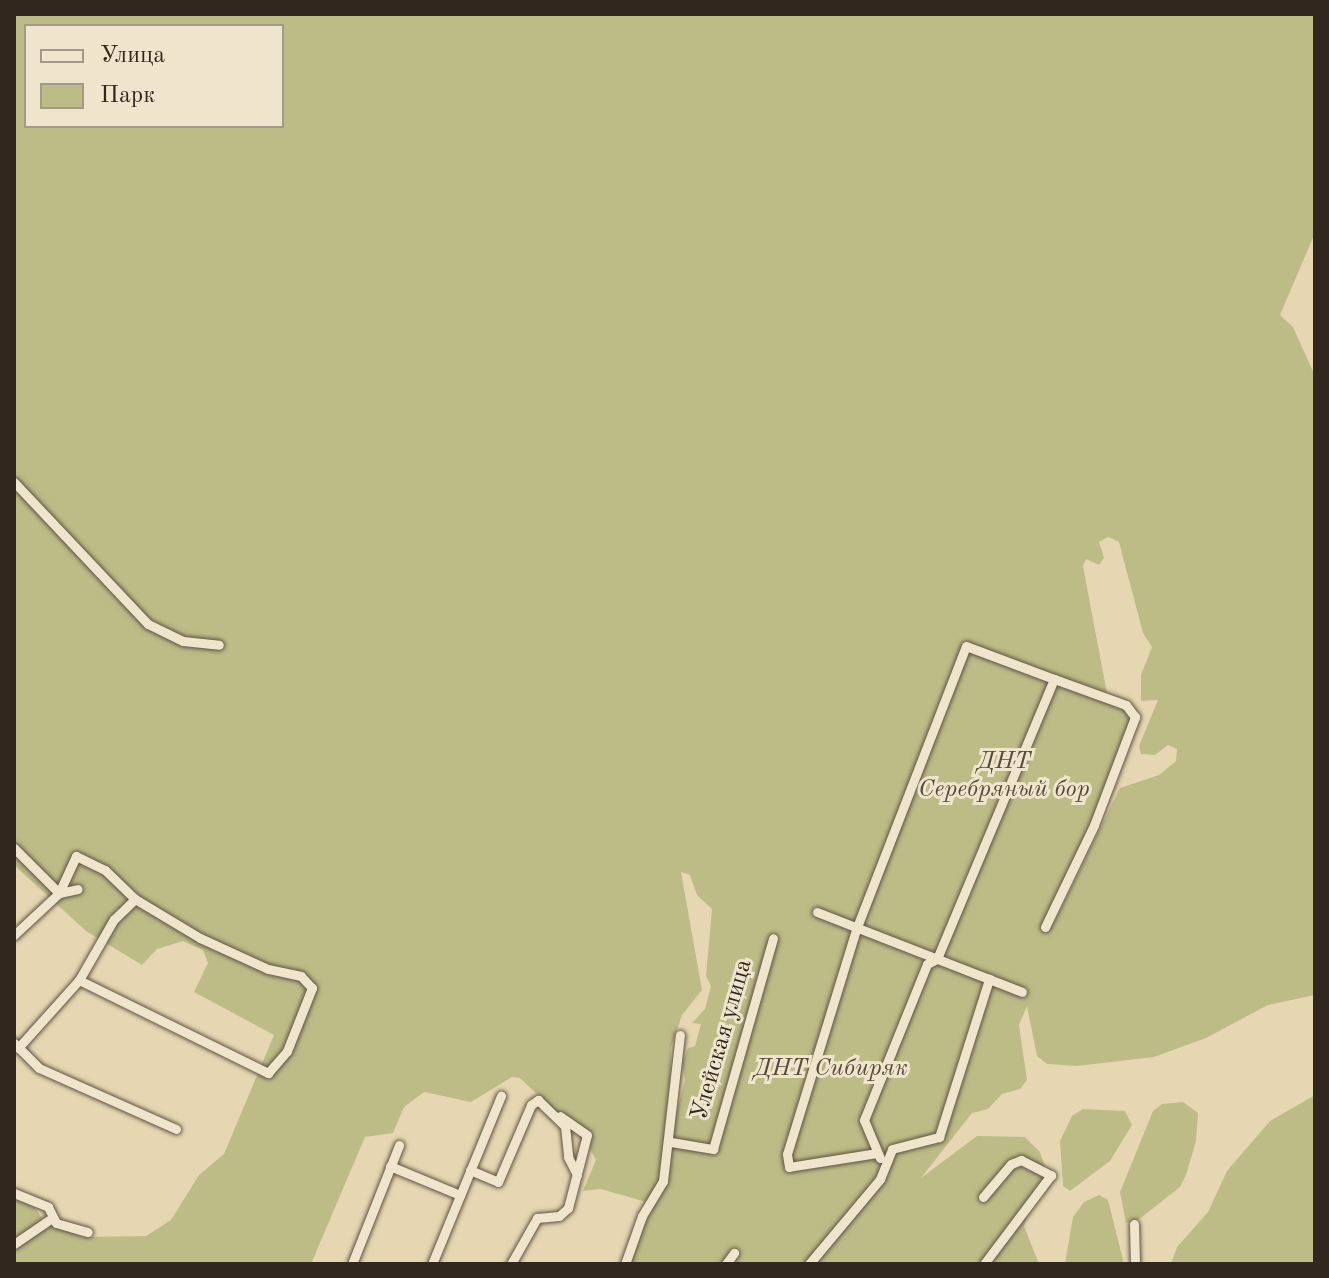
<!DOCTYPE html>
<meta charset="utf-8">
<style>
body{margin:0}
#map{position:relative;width:1329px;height:1278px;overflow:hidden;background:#e6d7b2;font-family:"Old Standard TT",serif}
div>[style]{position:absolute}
.green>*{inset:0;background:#bdbc87}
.roads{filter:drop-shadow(0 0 2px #5f5344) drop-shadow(0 0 2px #5f5344)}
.minor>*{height:9px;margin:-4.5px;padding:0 4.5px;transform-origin:4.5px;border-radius:4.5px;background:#efe5cd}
span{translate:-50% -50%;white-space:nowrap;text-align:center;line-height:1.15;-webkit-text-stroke:6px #efe5cd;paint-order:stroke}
.park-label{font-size:24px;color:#554c39;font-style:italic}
.street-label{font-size:24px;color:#32271f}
.frame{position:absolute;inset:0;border:16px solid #32271f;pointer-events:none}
.legend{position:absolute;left:24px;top:24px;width:260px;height:104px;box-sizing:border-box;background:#efe5cd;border:2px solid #a39987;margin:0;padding:10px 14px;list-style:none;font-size:24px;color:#32271f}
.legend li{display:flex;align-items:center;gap:16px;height:40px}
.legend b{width:40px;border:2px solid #a39987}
</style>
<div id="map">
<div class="green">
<i style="clip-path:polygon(evenodd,14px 14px,1315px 14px,1315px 233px,1280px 315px,1293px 327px,1315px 376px,1315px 995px,1268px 1005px,1206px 1038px,1154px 1057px,1077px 1066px,1047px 1064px,1037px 1056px,1027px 1006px,1019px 1025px,1027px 1080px,1020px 1089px,1002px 1094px,988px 1109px,972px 1113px,921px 1178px,977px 1136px,1025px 1137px,1040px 1152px,1051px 1186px,1030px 1208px,1024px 1226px,1039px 1264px,622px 1264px,646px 1202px,601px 1189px,583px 1191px,596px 1160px,586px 1141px,520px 1078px,512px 1077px,471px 1102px,424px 1092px,404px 1107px,393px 1133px,365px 1137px,311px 1264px,14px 1264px,14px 1197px,35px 1208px,44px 1221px,82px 1237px,146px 1236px,171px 1220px,199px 1175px,224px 1154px,274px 1035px,194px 992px,208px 963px,203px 950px,183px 941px,157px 949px,142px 965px,86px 931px,14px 865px,14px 14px,26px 26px,282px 26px,282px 126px,26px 126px,26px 26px,14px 14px,1108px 537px,1119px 542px,1143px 633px,1152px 647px,1141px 675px,1141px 701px,1158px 700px,1139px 746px,1141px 754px,1155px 755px,1168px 745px,1177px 749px,1176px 761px,1159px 775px,1120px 788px,1052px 927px,1137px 716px,1109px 704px,1083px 566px,1086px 559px,1099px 565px,1104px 558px,1099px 542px,1108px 537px,14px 14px,681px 872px,690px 875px,697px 895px,712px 909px,706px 976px,711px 986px,705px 1009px,692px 1023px,701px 1024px,695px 1046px,688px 1048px,682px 1063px,685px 1080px,669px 1142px,671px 1047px,682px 1015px,702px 990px,681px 872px)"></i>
<i style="clip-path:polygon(1315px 1095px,1315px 1264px,1171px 1264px,1177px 1247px,1208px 1212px,1227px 1171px,1270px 1121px)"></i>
<i style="clip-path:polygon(1183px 1102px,1198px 1113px,1196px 1141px,1186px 1175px,1180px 1187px,1138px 1220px,1126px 1223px,1120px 1192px,1153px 1111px,1162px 1104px)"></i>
<i style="clip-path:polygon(1083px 1109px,1125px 1111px,1132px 1125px,1110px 1161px,1070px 1191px,1063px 1186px,1060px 1141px,1072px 1116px)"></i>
<i style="clip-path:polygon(1099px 1195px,1108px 1200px,1124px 1264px,1065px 1264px,1073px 1217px,1084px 1202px)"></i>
</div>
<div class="roads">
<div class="minor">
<i style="left:14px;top:482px;width:195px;rotate:46.7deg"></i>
<i style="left:148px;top:624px;width:39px;rotate:26deg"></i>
<i style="left:183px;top:641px;width:36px;rotate:6deg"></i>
<i style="left:14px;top:848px;width:64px;rotate:45deg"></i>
<i style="left:59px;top:893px;width:19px;rotate:-12deg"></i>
<i style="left:817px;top:912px;width:220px;rotate:21.3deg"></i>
<i style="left:1045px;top:927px;width:113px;rotate:-64.3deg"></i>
<i style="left:1094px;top:825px;width:116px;rotate:-69.2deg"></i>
<i style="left:1135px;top:717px;width:15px;rotate:-127deg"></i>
<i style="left:1126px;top:705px;width:77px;rotate:-160.1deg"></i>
<i style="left:14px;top:935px;width:62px;rotate:-43deg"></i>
<i style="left:59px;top:893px;width:41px;rotate:-65.3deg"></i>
<i style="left:76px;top:856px;width:32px;rotate:26deg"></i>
<i style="left:105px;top:870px;width:42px;rotate:44deg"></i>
<i style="left:14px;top:1043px;width:35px;rotate:45deg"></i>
<i style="left:39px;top:1068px;width:150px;rotate:24deg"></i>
<i style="left:18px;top:1048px;width:91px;rotate:-48.1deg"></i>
<i style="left:79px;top:980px;width:211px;rotate:26.2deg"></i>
<i style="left:268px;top:1073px;width:29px;rotate:-49deg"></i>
<i style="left:287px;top:1051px;width:68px;rotate:-68.4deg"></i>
<i style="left:312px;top:988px;width:16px;rotate:-133deg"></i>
<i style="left:301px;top:976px;width:34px;rotate:-168deg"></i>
<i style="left:268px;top:969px;width:75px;rotate:-155.5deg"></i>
<i style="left:200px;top:938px;width:76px;rotate:-149deg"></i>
<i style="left:135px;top:899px;width:29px;rotate:136deg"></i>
<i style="left:114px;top:919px;width:70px;rotate:119.8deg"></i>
<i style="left:671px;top:1142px;width:43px;rotate:9.5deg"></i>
<i style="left:713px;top:1149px;width:219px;rotate:-74.1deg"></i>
<i style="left:877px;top:1153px;width:89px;rotate:171deg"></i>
<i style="left:789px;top:1167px;width:13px;rotate:-99deg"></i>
<i style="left:787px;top:1154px;width:238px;rotate:-72.9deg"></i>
<i style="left:857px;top:927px;width:301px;rotate:-68.8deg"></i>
<i style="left:966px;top:646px;width:94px;rotate:20.6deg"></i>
<i style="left:1054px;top:679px;width:303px;rotate:112.7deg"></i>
<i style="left:880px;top:1158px;width:41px;rotate:-112.8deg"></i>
<i style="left:864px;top:1120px;width:168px;rotate:-68deg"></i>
<i style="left:927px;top:964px;width:11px;rotate:-27deg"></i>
<i style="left:390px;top:1166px;width:76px;rotate:22.5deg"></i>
<i style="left:470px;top:1170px;width:30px;rotate:23deg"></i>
<i style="left:498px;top:1182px;width:84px;rotate:-66.8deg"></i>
<i style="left:531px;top:1105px;width:9px;rotate:-36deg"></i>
<i style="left:538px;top:1100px;width:37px;rotate:44deg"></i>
<i style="left:565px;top:1126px;width:31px;rotate:84deg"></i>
<i style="left:568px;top:1157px;width:20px;rotate:63deg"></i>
<i style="left:14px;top:1193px;width:37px;rotate:22deg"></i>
<i style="left:48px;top:1207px;width:18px;rotate:63deg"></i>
<i style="left:56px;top:1223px;width:33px;rotate:16deg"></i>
<i style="left:983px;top:1197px;width:43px;rotate:-49.7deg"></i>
<i style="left:1011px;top:1164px;width:11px;rotate:-22deg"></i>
<i style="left:1021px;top:1160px;width:34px;rotate:27deg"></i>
<i style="left:1051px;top:1175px;width:111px;rotate:127deg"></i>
<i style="left:1134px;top:1224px;width:40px;rotate:88.6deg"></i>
<i style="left:14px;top:1244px;width:46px;rotate:-34.4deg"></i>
<i style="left:352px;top:1264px;width:128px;rotate:-68.4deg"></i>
<i style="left:432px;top:1264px;width:182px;rotate:-67.7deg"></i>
<i style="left:511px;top:1264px;width:53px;rotate:-60.5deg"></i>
<i style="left:537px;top:1218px;width:22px;rotate:-5deg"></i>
<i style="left:559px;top:1216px;width:12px;rotate:-42deg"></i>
<i style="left:568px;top:1208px;width:75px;rotate:-75.4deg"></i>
<i style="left:587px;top:1135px;width:33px;rotate:-145deg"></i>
<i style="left:625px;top:1264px;width:51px;rotate:-70.5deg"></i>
<i style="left:642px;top:1216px;width:41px;rotate:-59deg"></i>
<i style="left:663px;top:1181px;width:147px;rotate:-83.4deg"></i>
<i style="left:726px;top:1264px;width:14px;rotate:-54deg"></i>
<i style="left:809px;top:1264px;width:111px;rotate:-50.1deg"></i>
<i style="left:880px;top:1179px;width:32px;rotate:-68deg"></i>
<i style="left:892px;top:1149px;width:49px;rotate:-14.3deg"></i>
<i style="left:939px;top:1137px;width:166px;rotate:-72.4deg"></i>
</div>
</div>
<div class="park-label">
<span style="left:1004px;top:777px">ДНТ<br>Серебряный бор</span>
<span style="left:831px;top:1070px">ДНТ Сибиряк</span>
</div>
<div class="street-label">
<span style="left:723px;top:1040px;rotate:-74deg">Улейская улица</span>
</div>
<div class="frame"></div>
<ul class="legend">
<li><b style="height:10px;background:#efe5cd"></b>Улица</li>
<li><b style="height:22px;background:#bdbc87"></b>Парк</li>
</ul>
</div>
